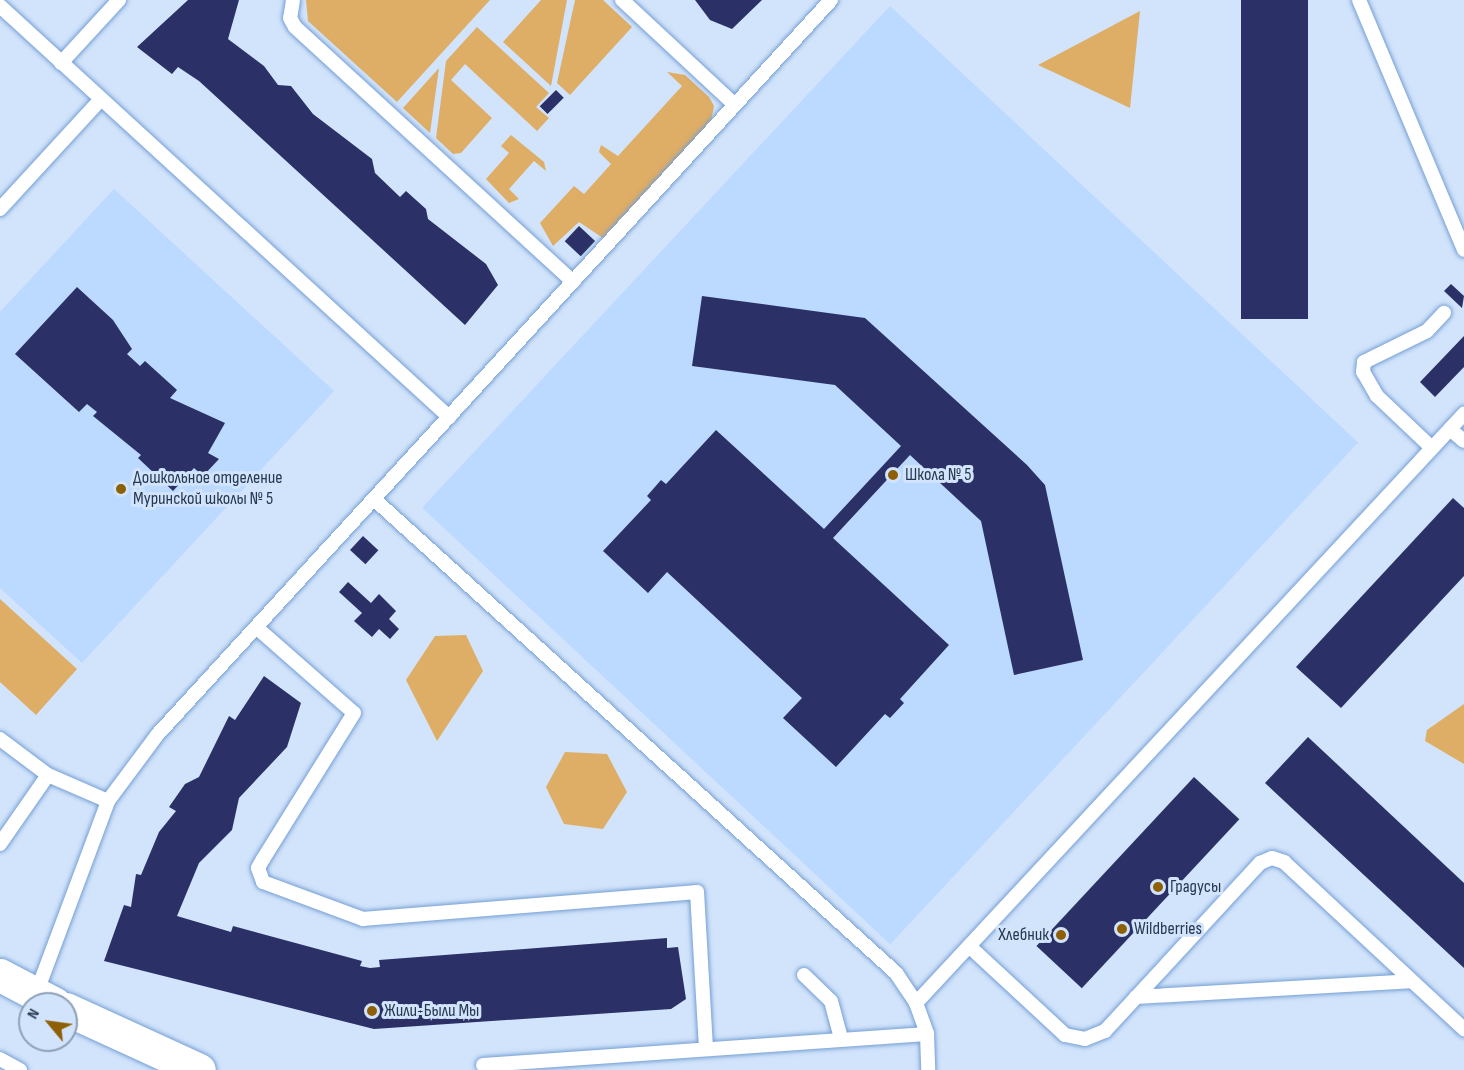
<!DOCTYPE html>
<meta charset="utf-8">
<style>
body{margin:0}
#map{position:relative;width:1464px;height:1070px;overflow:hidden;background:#d2e4fb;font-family:"Sofia Sans Condensed",sans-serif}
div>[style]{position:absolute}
.built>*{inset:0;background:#bcd9ff;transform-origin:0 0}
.green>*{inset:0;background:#dead66}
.building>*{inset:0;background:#2b3166;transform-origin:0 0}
.roads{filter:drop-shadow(0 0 2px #759fd5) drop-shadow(0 0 2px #759fd5)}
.service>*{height:14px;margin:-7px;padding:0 7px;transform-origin:7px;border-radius:7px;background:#fff}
.tertiary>*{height:33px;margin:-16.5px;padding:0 16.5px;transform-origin:16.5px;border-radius:16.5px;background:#fff}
.dots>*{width:16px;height:16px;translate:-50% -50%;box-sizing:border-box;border:3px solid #d2e4fb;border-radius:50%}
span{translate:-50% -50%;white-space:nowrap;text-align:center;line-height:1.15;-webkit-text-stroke:6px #d2e4fb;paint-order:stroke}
.poi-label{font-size:18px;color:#27394f}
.left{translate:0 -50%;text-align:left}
.right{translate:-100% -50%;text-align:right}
.north{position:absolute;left:18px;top:992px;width:60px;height:60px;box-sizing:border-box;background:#d2e4fb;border:2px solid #8ea0b6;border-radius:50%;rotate:299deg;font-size:16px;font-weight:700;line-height:24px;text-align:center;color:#27394f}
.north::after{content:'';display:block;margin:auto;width:21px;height:27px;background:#8d5f06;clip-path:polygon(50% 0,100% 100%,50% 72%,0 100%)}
</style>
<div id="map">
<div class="built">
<i style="left:890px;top:6px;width:640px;height:686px;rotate:43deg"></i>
<i style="clip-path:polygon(114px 189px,334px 391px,82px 663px,0 588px,0 312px)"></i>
</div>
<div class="green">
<i style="clip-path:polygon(306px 0,490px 0,397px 102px,308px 21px)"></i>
<i style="clip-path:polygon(541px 0,567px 0,551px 86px,503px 42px)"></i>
<i style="clip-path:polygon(575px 0,603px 0,632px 27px,570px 95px,557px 83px)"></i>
<i style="clip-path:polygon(1140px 11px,1130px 108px,1038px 65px)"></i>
<i style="clip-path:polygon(477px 27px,549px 93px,536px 107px,549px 118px,537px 131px,465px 64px,451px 80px,492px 118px,461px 153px,453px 154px,436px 138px,446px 61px)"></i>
<i style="clip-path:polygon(439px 68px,430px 133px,403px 108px)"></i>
<i style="clip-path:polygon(667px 72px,685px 75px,709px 97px,714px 106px,711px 121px,603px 238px,579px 222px,553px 246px,540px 223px,574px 186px,584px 194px,611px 164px,599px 152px,601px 145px,618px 156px,682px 86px)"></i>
<i style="clip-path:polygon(511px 135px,544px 162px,546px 171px,534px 161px,509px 189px,519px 199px,509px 203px,486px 179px,509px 153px,501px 146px)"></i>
<i style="clip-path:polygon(0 599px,77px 669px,36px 715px,0 682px)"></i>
<i style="clip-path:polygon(466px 635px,483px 671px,437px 741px,406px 680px,435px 636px)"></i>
<i style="clip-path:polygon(1464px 704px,1464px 764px,1425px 741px,1427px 730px)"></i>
<i style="clip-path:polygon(565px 752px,607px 754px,627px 792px,603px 829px,564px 824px,546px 787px)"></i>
</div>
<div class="building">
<i style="clip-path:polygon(188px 0,239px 0,228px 39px,264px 66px,278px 85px,291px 86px,313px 114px,372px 159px,375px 173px,400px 197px,406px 191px,426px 209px,428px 219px,486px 264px,498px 285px,465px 325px,199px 81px,178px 67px,172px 74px,137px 47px)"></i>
<i style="clip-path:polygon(695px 0,762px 0,732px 29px,710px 20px)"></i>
<i style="left:1241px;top:0;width:67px;height:319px"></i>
<i style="left:556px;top:90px;width:11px;height:23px;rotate:45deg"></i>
<i style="left:579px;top:226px;width:22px;height:21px;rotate:43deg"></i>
<i style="clip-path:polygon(1451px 284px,1464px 296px,1462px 308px,1444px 291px)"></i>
<i style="clip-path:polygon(77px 287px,113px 320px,132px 349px,127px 354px,140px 366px,145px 361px,177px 390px,170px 398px,225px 423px,208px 453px,219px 459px,203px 476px,194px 468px,173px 491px,138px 458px,141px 455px,93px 416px,97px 412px,87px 404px,79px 412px,15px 354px)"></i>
<i style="clip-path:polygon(702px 296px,865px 318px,1027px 465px,1045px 485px,1083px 660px,1014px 675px,981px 521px,910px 455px,833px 538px,949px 645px,900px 699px,904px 703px,890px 718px,885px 714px,836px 767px,783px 718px,802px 698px,667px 572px,648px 593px,603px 551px,651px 500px,647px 496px,661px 480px,666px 484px,716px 430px,824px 529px,901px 446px,835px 385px,692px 366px)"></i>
<i style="clip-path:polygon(1464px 336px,1464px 367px,1435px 397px,1420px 382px)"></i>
<i style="clip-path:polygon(1453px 498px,1464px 508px,1464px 576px,1341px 708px,1296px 667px)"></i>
<i style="left:363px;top:536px;width:21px;height:19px;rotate:43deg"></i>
<i style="clip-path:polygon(348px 582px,371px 603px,379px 594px,396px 611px,389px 619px,399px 629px,390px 639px,379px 629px,372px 637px,354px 621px,362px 613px,339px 592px)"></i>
<i style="clip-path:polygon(264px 676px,301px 703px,287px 747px,239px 798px,232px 830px,199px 863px,177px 916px,231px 932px,233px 926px,362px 961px,360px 966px,370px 968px,380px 967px,379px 960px,667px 938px,667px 948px,678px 947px,686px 999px,671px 1009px,374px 1029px,104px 961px,124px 905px,131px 907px,136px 874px,141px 875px,159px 832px,176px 811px,169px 807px,185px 784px,199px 777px,229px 716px,235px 720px)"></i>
<i style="clip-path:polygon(1308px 737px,1464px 883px,1464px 968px,1265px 783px)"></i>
<i style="left:1194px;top:777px;width:62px;height:231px;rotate:43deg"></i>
</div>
<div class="roads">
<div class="service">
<i style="left:293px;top:0;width:18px;rotate:99deg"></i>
<i style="left:290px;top:18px;width:10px;rotate:61deg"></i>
<i style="left:295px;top:27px;width:377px;rotate:42.5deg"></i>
<i style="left:622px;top:0;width:154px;rotate:42.9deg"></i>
<i style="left:1359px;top:0;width:271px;rotate:67.2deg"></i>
<i style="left:0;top:6px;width:609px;rotate:42.47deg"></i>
<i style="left:61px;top:63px;width:86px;rotate:-47.4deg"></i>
<i style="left:0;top:209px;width:149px;rotate:-47.4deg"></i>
<i style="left:1450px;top:429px;width:18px;rotate:41deg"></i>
<i style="left:1432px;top:448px;width:76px;rotate:-136.6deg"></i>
<i style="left:1377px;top:396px;width:28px;rotate:-120deg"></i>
<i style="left:1363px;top:372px;width:10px;rotate:-84deg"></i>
<i style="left:1364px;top:362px;width:70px;rotate:-26.2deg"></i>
<i style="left:1427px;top:331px;width:25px;rotate:-47deg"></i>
<i style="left:374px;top:499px;width:705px;rotate:42.24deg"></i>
<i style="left:896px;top:973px;width:36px;rotate:56deg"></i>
<i style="left:916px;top:1003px;width:33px;rotate:70deg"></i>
<i style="left:927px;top:1034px;width:36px;rotate:88deg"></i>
<i style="left:256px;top:627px;width:130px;rotate:41.3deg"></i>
<i style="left:354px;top:713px;width:172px;rotate:121.9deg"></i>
<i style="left:263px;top:859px;width:10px;rotate:119deg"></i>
<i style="left:258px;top:868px;width:15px;rotate:70deg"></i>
<i style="left:263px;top:882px;width:107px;rotate:20.3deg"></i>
<i style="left:363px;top:919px;width:335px;rotate:-4.6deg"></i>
<i style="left:697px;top:892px;width:155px;rotate:86.7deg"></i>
<i style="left:0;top:739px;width:60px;rotate:36.9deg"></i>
<i style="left:48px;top:775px;width:65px;rotate:23.4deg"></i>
<i style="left:0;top:844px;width:84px;rotate:-55.2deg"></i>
<i style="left:969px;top:946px;width:131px;rotate:42.8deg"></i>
<i style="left:1065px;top:1035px;width:20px;rotate:11deg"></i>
<i style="left:1085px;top:1039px;width:22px;rotate:-22deg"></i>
<i style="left:1105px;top:1031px;width:229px;rotate:-47.3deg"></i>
<i style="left:1260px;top:863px;width:13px;rotate:-23deg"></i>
<i style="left:1272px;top:858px;width:13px;rotate:18deg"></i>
<i style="left:1284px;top:862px;width:246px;rotate:42.9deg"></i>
<i style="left:804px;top:975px;width:37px;rotate:44deg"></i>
<i style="left:831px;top:1001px;width:39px;rotate:75deg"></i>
<i style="left:36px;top:994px;width:206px;rotate:-69.5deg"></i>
<i style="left:108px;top:801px;width:84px;rotate:-53.3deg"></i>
<i style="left:158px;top:734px;width:996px;rotate:-47.48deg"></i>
<i style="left:1136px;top:997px;width:275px;rotate:-3.3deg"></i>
<i style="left:916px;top:1003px;width:805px;rotate:-47.07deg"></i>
<i style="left:0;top:1059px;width:23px;rotate:29deg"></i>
<i style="left:483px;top:1065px;width:445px;rotate:-4deg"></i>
</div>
<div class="tertiary">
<i style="left:0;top:975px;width:62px;rotate:27.8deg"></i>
<i style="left:66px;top:1009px;width:146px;rotate:24.6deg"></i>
</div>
</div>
<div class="dots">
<i style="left:893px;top:475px;background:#8d5f06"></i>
<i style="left:121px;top:489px;background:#8d5f06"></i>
<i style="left:1158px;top:887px;background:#8d5f06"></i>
<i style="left:1122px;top:929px;background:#8d5f06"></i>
<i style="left:1061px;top:935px;background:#8d5f06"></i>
<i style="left:372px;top:1011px;background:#8d5f06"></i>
</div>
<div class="poi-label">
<span class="left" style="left:905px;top:475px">Школа № 5</span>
<span class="left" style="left:133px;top:489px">Дошкольное отделение<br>Муринской школы № 5</span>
<span class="left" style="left:1170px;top:887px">Градусы</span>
<span class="left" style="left:1134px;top:929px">Wildberries</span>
<span class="right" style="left:1049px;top:935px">Хлебник</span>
<span class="left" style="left:384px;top:1011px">Жили-Были Мы</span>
</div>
<div class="north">N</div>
</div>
